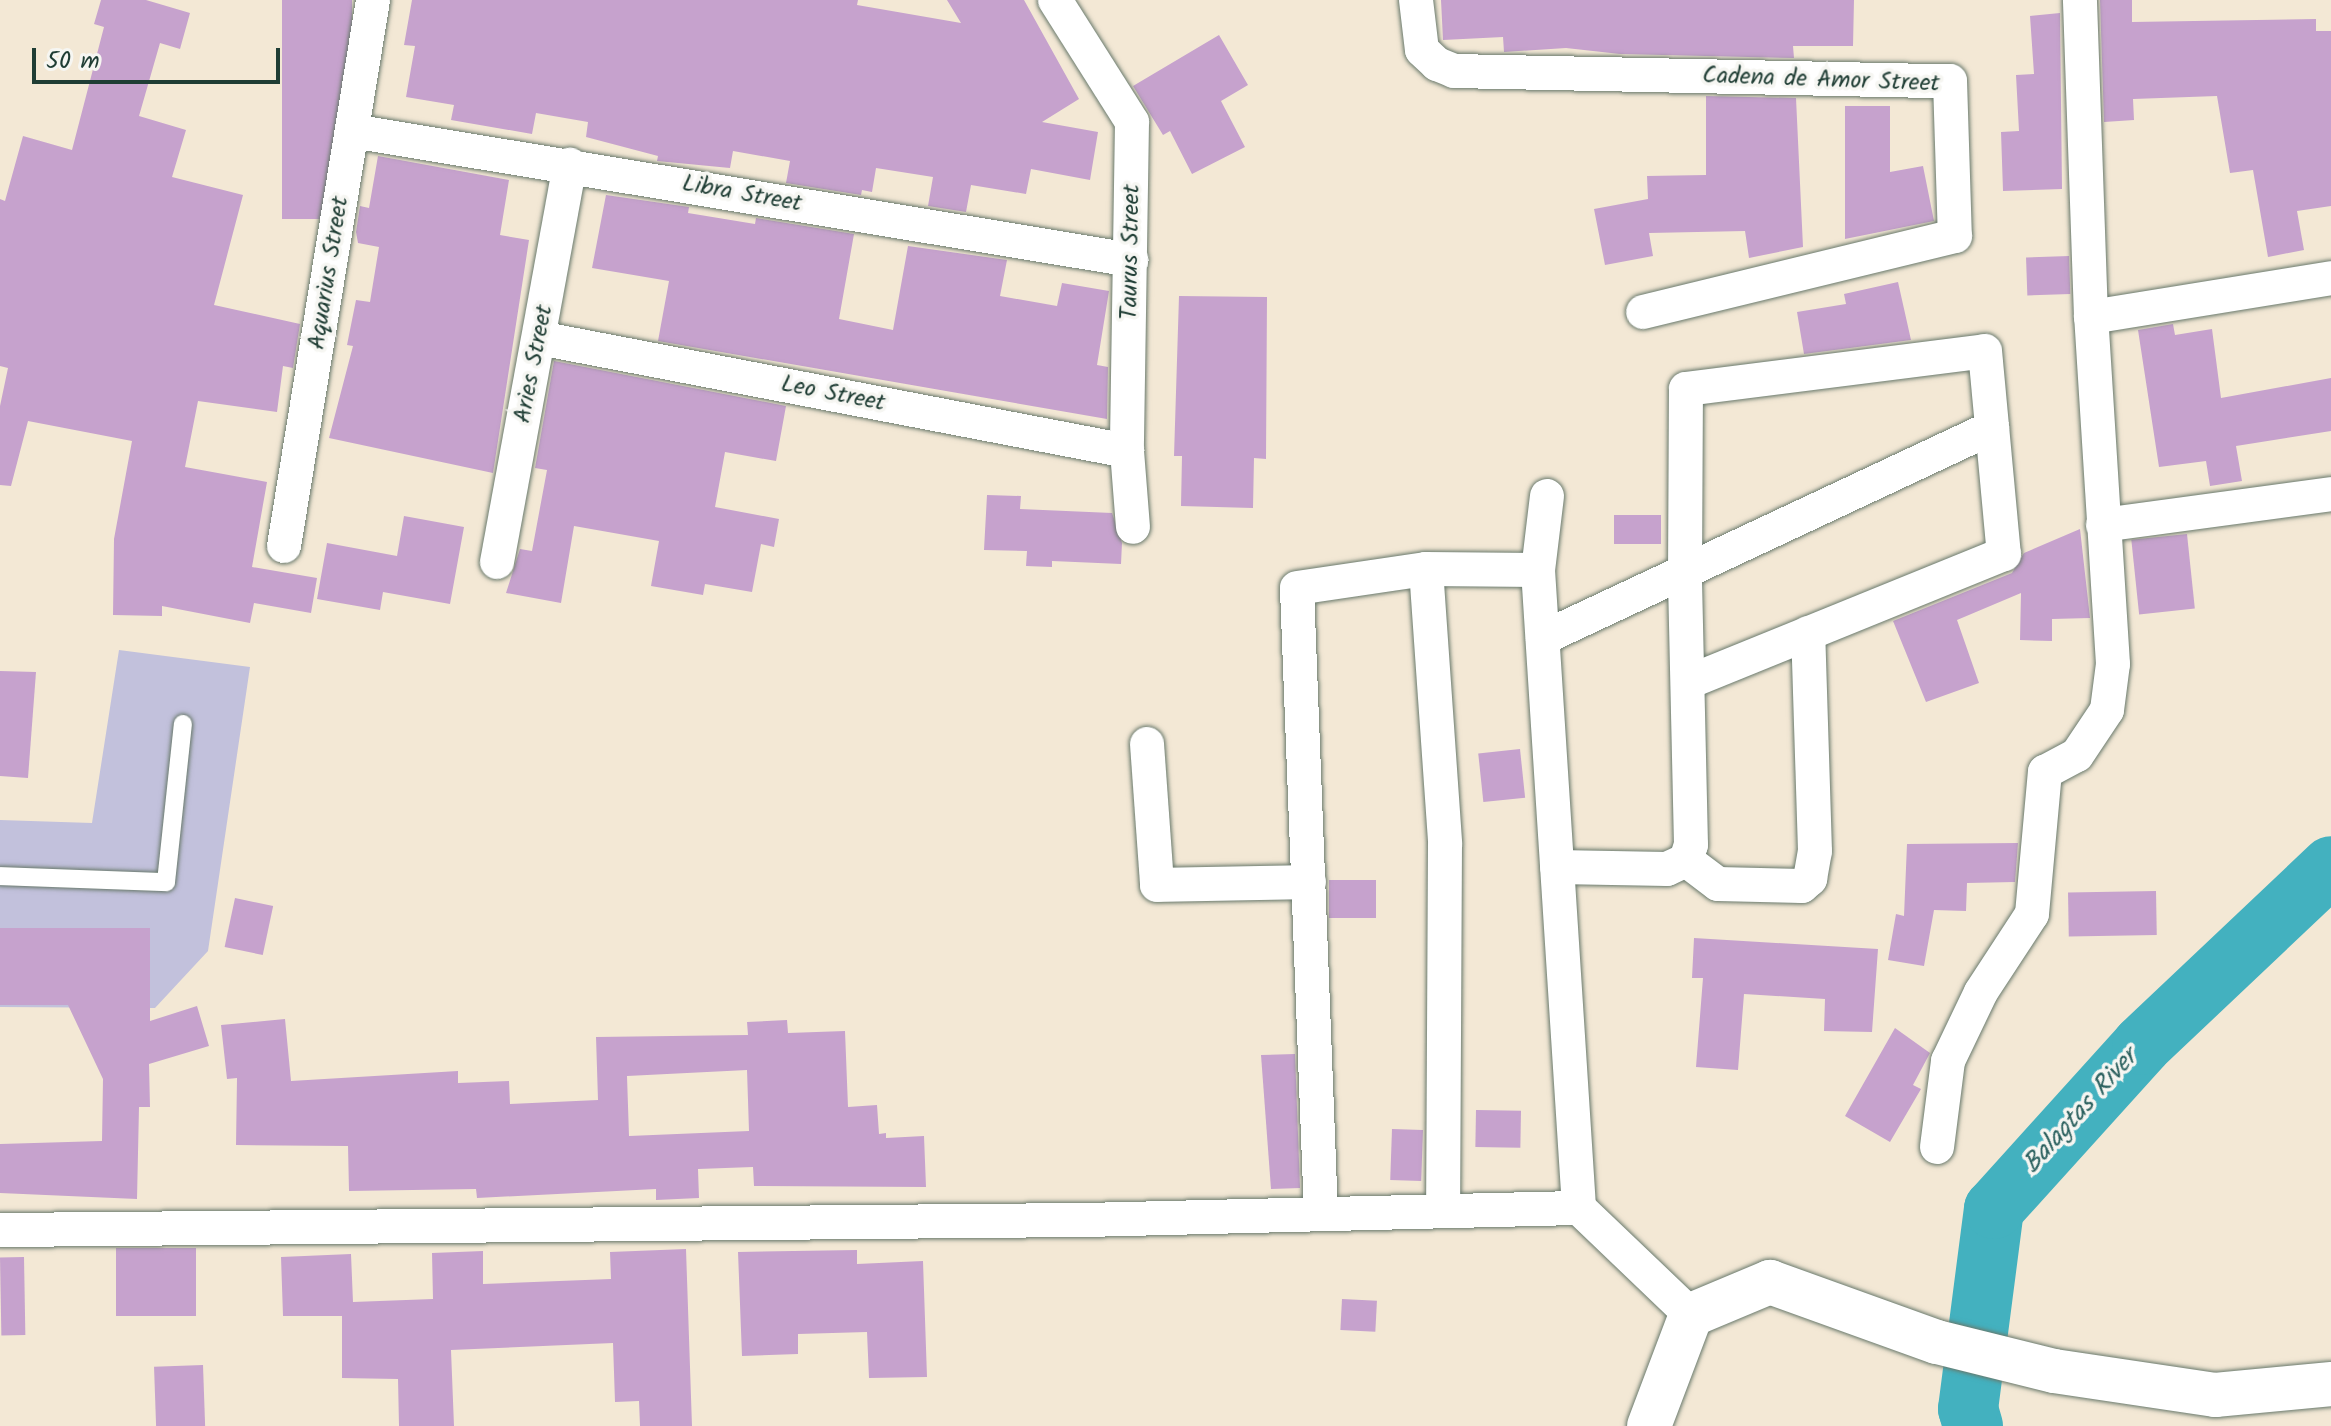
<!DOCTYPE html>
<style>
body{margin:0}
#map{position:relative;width:2331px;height:1426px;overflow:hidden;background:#f3e8d5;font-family:Kalam,sans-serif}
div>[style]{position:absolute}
.industrial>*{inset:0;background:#c2c1dc}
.river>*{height:60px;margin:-30px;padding:0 30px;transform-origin:30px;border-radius:30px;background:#43b1bf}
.building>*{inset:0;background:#c6a2cd;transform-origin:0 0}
.roads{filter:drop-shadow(0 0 2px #69796c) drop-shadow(0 0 2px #69796c)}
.service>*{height:18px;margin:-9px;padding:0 9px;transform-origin:9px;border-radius:9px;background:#fff}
.minor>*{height:34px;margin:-17px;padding:0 17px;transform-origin:17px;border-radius:17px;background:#fff}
.tertiary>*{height:44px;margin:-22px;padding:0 22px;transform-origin:22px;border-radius:22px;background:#fff}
span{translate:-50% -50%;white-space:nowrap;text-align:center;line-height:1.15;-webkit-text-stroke:7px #f6f6f2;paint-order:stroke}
.street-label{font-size:24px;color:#1f3d34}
.water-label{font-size:26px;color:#2a605e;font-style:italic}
.scale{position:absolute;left:32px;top:48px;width:248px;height:36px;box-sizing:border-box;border:4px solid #1f3d34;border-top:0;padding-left:10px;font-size:24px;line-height:28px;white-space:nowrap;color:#1f3d34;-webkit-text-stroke:6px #f6f6f2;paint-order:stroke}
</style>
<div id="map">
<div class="industrial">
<i style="clip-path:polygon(119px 650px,250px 667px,208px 951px,155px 1008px,0 1007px,0 820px,92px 823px)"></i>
</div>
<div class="river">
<i style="left:1973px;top:1426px;width:18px;rotate:-106deg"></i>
<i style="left:1968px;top:1409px;width:202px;rotate:-82.6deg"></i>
<i style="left:1994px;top:1209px;width:221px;rotate:-47.9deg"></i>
<i style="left:2142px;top:1045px;width:260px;rotate:-43.4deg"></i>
</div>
<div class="building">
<i style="clip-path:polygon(101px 0,146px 0,190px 13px,180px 49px,160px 43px,139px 116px,186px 130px,172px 177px,243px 195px,214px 305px,300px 324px,293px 368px,283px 366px,277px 412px,198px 401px,185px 467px,267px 482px,252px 567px,317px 578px,311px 613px,254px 603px,250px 623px,162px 606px,162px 616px,113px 615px,114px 539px,132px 441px,28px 421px,11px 486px,0 485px,0 406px,8px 368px,0 366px,0 199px,5px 201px,23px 136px,72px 150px,104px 27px,94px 24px)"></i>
<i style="left:282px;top:0;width:70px;height:219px"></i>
<i style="clip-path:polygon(412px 0,858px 0,857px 5px,961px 23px,947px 0,1024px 0,1079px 99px,1042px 122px,1098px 132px,1090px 180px,1031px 169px,1026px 194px,971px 185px,966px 212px,928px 206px,933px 177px,876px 168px,872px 192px,862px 190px,861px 195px,786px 183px,790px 161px,733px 151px,730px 168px,657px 161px,658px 156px,586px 137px,588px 122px,536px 113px,532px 134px,451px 120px,454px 105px,406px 97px,415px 46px,404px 45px)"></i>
<i style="clip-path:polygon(1441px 0,1854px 0,1853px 46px,1793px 46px,1794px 58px,1620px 54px,1566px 48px,1504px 52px,1503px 37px,1443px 40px)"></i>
<i style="clip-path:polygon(2100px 0,2132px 0,2132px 22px,2316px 19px,2316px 31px,2331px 31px,2331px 206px,2297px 211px,2304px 250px,2268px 257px,2253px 170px,2230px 173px,2217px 96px,2133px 99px,2134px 120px,2104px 122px)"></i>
<i style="clip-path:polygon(2060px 13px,2062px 189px,2003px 191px,2001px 132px,2019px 131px,2016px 75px,2034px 74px,2030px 16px)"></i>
<i style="clip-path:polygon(1219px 35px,1248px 85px,1221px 101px,1245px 147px,1192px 174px,1170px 131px,1163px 135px,1133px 86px)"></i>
<i style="clip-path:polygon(1706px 96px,1796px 98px,1803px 247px,1749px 258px,1745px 231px,1649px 233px,1653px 256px,1605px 265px,1594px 209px,1648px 199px,1647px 176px,1706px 175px)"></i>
<i style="clip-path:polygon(1845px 106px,1890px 106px,1890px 172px,1923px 166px,1934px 221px,1845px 239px)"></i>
<i style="clip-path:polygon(378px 156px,509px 180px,500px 235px,529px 240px,493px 473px,329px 438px,353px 346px,347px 345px,356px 300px,370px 302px,379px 247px,358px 243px,356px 232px,360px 206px,369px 208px)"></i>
<i style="clip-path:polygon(606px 195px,689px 207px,688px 213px,755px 224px,756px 218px,854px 234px,839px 319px,893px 330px,908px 246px,1007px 260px,1000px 296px,1057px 306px,1062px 283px,1109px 291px,1097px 365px,1108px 367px,1107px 419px,658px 341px,669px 281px,592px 268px)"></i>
<i style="left:2069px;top:256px;width:38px;height:43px;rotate:88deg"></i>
<i style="clip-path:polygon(1898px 282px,1911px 340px,1804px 354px,1797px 312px,1846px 304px,1844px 294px)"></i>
<i style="clip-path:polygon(1179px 296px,1267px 297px,1266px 459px,1254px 458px,1253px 508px,1181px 506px,1182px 456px,1174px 456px)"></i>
<i style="clip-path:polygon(2173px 324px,2175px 335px,2212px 329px,2221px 398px,2331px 378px,2331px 431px,2236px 446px,2242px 481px,2210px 486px,2206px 461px,2159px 467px,2138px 330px)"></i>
<i style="clip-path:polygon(554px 361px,786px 406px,776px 461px,725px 452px,715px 507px,779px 519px,774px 547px,761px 544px,752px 592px,705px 584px,703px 595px,651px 586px,659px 541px,574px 526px,561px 603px,506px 593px,520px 549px,532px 551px,547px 470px,535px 468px)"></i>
<i style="clip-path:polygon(987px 495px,1021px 496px,1020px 509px,1112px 513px,1122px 543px,1121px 564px,1052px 561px,1052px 567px,1026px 566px,1027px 551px,984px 550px)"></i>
<i style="left:1661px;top:515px;width:29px;height:47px;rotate:90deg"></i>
<i style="clip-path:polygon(404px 516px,464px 527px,450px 604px,383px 592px,380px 610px,317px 599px,327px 543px,397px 556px)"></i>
<i style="clip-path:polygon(2080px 529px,2090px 618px,2052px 619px,2052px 641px,2020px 640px,2021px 593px,1957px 620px,1979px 683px,1926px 702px,1893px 621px,2012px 573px,2024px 553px)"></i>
<i style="left:2187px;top:534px;width:75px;height:56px;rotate:84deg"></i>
<i style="clip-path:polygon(0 671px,36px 672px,28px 778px,0 776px)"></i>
<i style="left:1520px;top:749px;width:49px;height:42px;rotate:84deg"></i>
<i style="clip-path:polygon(2018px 843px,2015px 882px,1967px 883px,1966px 911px,1934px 910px,1924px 966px,1888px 960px,1896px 914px,1904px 916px,1907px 844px)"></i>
<i style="left:1329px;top:880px;width:47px;height:38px"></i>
<i style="left:2156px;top:891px;width:44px;height:88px;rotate:89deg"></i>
<i style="left:235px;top:898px;width:39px;height:50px;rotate:12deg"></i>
<i style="clip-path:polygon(0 928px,150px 928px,150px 1021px,197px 1006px,209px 1046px,149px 1064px,150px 1107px,139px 1107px,137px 1199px,0 1193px,0 1144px,102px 1141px,103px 1079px,68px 1005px,0 1005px)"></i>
<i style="clip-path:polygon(1694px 938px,1878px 949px,1872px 1032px,1824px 1031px,1825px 999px,1744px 994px,1738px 1070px,1696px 1067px,1703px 978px,1692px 978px)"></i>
<i style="clip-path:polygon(evenodd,285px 1019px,291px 1081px,458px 1071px,458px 1083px,509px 1081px,510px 1104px,598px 1100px,596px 1037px,748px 1035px,747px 1022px,787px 1020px,788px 1033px,845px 1031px,848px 1107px,877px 1105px,879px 1134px,886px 1133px,886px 1138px,924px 1136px,926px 1187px,754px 1186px,753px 1167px,698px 1169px,699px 1198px,656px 1200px,656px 1189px,477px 1198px,476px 1189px,349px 1191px,348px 1146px,236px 1145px,237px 1078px,227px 1079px,221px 1025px,285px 1019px,747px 1070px,749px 1131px,629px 1136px,627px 1076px,747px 1070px)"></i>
<i style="clip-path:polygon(1895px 1028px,1930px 1053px,1913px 1085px,1921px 1089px,1890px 1142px,1845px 1116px)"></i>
<i style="clip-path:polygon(1295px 1054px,1300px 1188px,1271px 1189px,1261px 1055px)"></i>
<i style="left:1476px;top:1110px;width:45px;height:37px;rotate:1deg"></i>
<i style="left:1392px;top:1129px;width:31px;height:51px;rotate:2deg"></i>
<i style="left:196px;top:1248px;width:68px;height:80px;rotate:90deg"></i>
<i style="clip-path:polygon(686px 1249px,692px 1426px,640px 1426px,639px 1401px,615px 1402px,613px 1343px,451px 1350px,454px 1426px,399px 1426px,398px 1379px,342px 1378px,342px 1316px,283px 1316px,281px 1257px,351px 1254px,353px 1302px,433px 1299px,432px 1253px,483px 1251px,483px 1284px,611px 1279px,610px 1252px)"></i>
<i style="clip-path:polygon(857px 1250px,857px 1264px,923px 1261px,927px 1377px,869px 1378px,867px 1332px,798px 1334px,798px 1354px,742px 1356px,738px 1252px)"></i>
<i style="left:24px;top:1257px;width:78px;height:24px;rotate:89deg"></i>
<i style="left:1342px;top:1299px;width:35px;height:31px;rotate:3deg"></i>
<i style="left:203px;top:1365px;width:61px;height:49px;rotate:88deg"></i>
</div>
<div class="roads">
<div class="service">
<i style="left:0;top:876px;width:166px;rotate:2.1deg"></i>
<i style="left:166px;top:882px;width:159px;rotate:-83.9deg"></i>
</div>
<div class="minor">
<i style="left:1055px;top:0;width:144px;rotate:57.7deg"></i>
<i style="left:1132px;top:122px;width:329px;rotate:90.9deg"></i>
<i style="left:1127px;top:451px;width:76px;rotate:85.5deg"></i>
<i style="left:1416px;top:0;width:50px;rotate:83.2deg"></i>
<i style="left:1422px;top:50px;width:21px;rotate:43deg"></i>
<i style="left:1437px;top:64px;width:18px;rotate:22deg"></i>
<i style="left:1454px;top:71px;width:496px;rotate:1.2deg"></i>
<i style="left:1950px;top:81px;width:155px;rotate:88.2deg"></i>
<i style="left:1955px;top:236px;width:321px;rotate:166.3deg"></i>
<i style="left:352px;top:131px;width:790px;rotate:9.4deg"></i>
<i style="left:2091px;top:317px;width:243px;rotate:-9.2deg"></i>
<i style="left:539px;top:338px;width:599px;rotate:10.88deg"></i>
<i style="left:1547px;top:496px;width:75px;rotate:96.9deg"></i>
<i style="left:1538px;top:570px;width:639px;rotate:86.32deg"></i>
<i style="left:1579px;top:1208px;width:155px;rotate:43.7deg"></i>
<i style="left:2103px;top:525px;width:230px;rotate:-7.7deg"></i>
<i style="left:284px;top:546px;width:553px;rotate:-80.74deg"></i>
<i style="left:497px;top:562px;width:404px;rotate:-79.6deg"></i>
<i style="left:1426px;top:569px;width:276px;rotate:86deg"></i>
<i style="left:1445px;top:844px;width:367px;rotate:90.3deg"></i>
<i style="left:1543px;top:638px;width:496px;rotate:-25.1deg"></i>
<i style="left:1147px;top:744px;width:141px;rotate:85.9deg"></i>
<i style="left:1157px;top:885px;width:152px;rotate:-1.1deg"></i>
<i style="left:1686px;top:860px;width:40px;rotate:37deg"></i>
<i style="left:1718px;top:884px;width:84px;rotate:1.4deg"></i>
<i style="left:1802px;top:886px;width:11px;rotate:-41deg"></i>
<i style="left:1810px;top:879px;width:28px;rotate:-80deg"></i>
<i style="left:1815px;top:851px;width:218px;rotate:-91.8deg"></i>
<i style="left:1557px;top:867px;width:110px;rotate:1deg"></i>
<i style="left:1667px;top:869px;width:21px;rotate:-25deg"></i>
<i style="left:1686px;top:860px;width:16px;rotate:-72deg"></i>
<i style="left:1691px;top:845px;width:271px;rotate:-91.3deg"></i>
<i style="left:1685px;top:574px;width:185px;rotate:-89.7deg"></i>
<i style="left:1686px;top:389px;width:301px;rotate:-7.2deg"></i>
<i style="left:1985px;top:351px;width:204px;rotate:84.7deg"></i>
<i style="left:2004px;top:554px;width:340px;rotate:157.9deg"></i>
<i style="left:1937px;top:1147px;width:87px;rotate:-82.7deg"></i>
<i style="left:1948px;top:1061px;width:76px;rotate:-64.4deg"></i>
<i style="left:1981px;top:992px;width:93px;rotate:-56.8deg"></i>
<i style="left:2032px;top:914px;width:143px;rotate:-84.8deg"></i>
<i style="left:2045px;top:772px;width:36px;rotate:-28deg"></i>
<i style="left:2077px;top:755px;width:54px;rotate:-56.3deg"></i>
<i style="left:2107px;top:710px;width:46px;rotate:-82.6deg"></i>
<i style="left:2113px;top:664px;width:348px;rotate:-93.6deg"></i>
<i style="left:2091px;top:317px;width:317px;rotate:-92deg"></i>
<i style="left:1321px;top:1214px;width:626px;rotate:-92.2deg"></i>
<i style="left:1297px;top:588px;width:130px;rotate:-8.4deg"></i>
<i style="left:1426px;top:569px;width:112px;rotate:0.5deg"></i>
<i style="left:0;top:1230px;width:1085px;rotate:-0.53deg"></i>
<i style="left:1085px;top:1220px;width:494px;rotate:-1.4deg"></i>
</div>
<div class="tertiary">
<i style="left:1649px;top:1426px;width:119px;rotate:-69.3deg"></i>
<i style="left:1691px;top:1315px;width:86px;rotate:-22.7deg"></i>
<i style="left:1770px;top:1282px;width:177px;rotate:19.8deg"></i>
<i style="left:1937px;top:1342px;width:121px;rotate:13.9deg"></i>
<i style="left:2054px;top:1371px;width:163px;rotate:8.5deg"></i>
<i style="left:2215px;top:1395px;width:117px;rotate:-5.4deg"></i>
</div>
</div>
<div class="street-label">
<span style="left:1821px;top:80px;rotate:2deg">Cadena de Amor Street</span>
<span style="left:742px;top:194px;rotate:10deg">Libra Street</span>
<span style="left:1131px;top:252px;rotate:-89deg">Taurus Street</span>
<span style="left:329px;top:273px;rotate:-81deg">Aquarius Street</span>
<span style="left:534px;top:364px;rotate:-79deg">Aries Street</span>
<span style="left:833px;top:394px;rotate:11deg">Leo Street</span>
</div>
<div class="water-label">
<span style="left:2081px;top:1112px;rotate:-48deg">Balagtas River</span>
</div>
<div class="scale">50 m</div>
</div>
